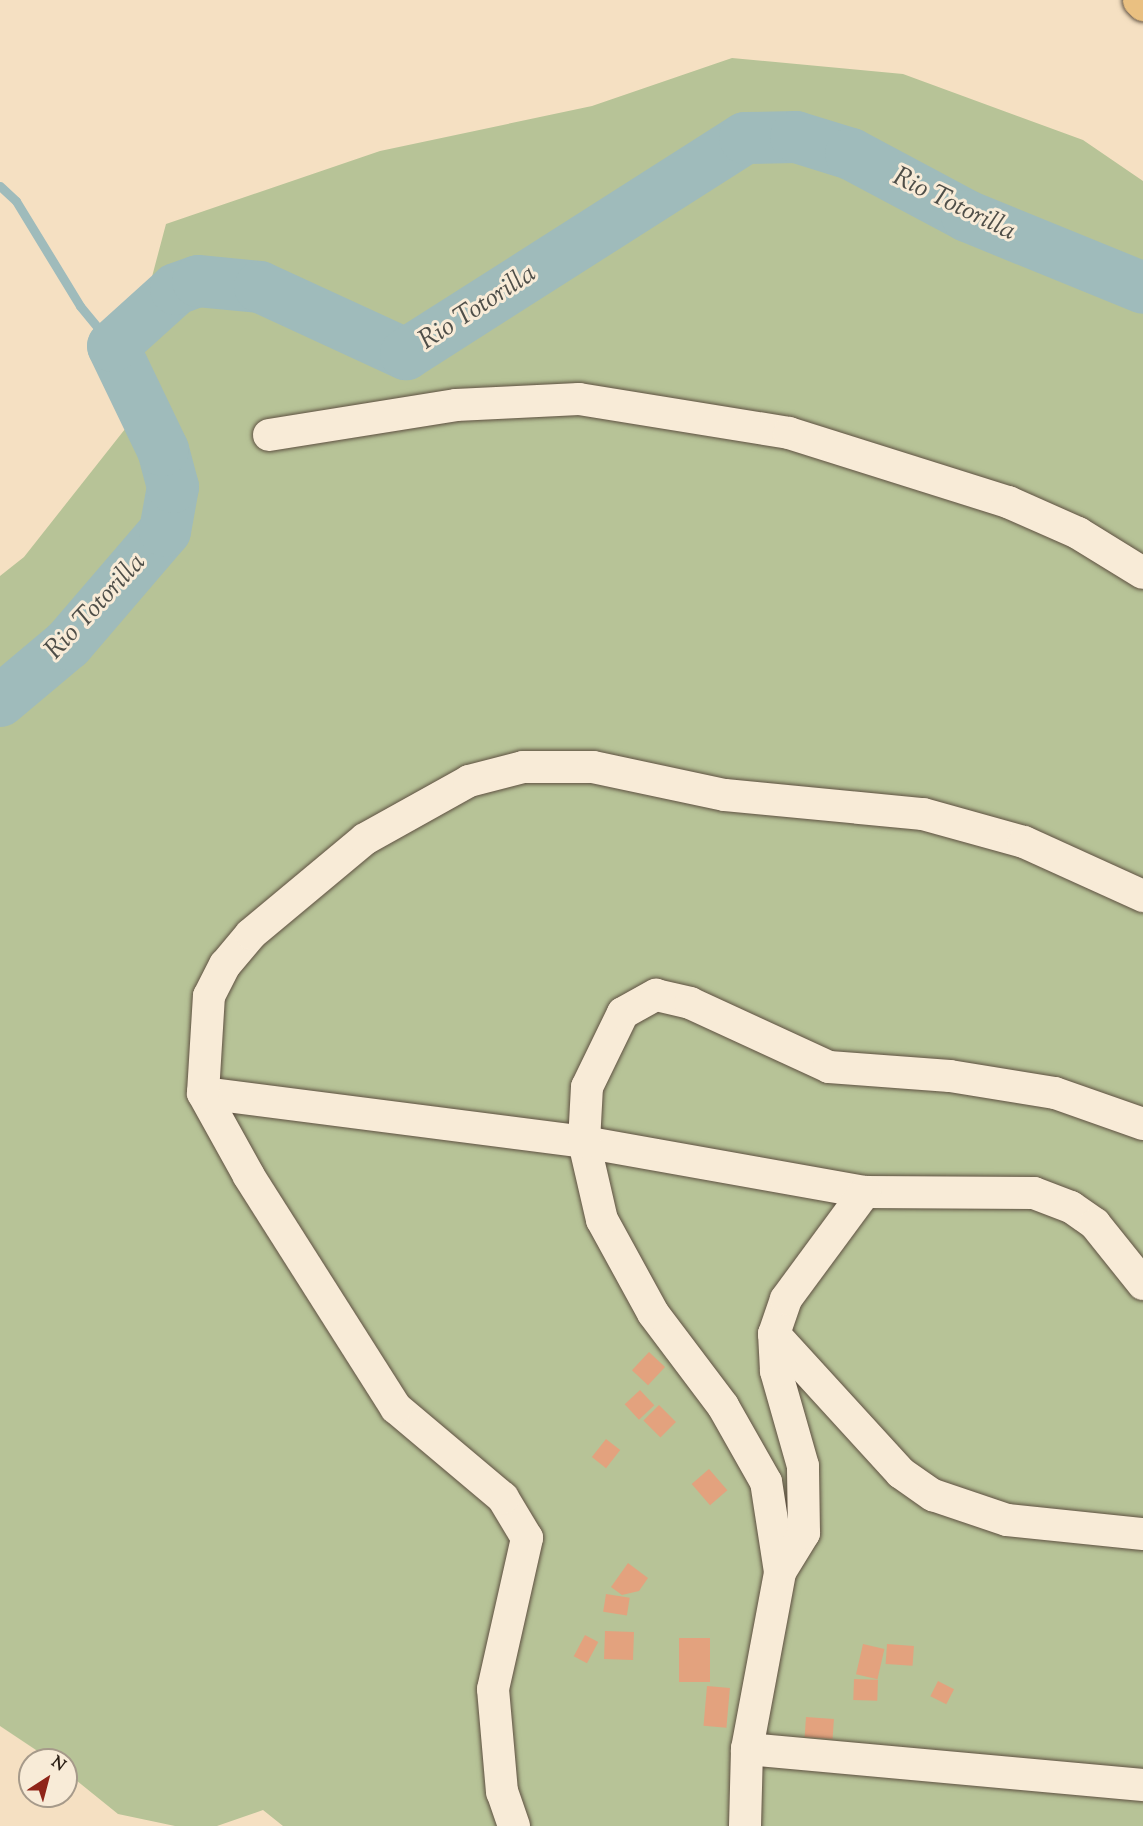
<!DOCTYPE html>
<style>
body{margin:0}
#map{position:relative;width:1143px;height:1826px;overflow:hidden;background:#f5e0c2;font-family:"Sorts Mill Goudy",serif}
div>[style]{position:absolute}
.green>*{inset:0;background:#b7c397}
.stream>*{height:9px;margin:-4.5px;padding:0 4.5px;transform-origin:4.5px;border-radius:4.5px;background:#9fbbbb}
.river>*{height:52px;margin:-26px;padding:0 26px;transform-origin:26px;border-radius:26px;background:#9fbbbb}
.building>*{inset:0;background:#e3a27e;transform-origin:0 0}
.roads{filter:drop-shadow(0 0 2px #5e5041) drop-shadow(0 0 2px #5e5041)}
.minor>*{height:32px;margin:-16px;padding:0 16px;transform-origin:16px;border-radius:16px;background:#f8ebd7}
.highway>*{height:33px;margin:-16.5px;padding:0 16.5px;transform-origin:16.5px;border-radius:16.5px;background:#eac081}
span{translate:-50% -50%;white-space:nowrap;text-align:center;line-height:1.15;-webkit-text-stroke:6px #f8ebd7;paint-order:stroke}
.water-label{font-size:27px;color:#4e4e48;font-style:italic}
.north{position:absolute;left:18px;top:1748px;width:60px;height:60px;box-sizing:border-box;background:#f8ebd7;border:2px solid #a69a8a;border-radius:50%;rotate:36deg;font-size:16px;font-weight:700;line-height:24px;text-align:center;color:#2c2016}
.north::after{content:'';display:block;margin:auto;width:21px;height:27px;background:#8f2418;clip-path:polygon(50% 0,100% 100%,50% 72%,0 100%)}
</style>
<div id="map">
<div class="green">
<i style="clip-path:polygon(732px 58px,903px 74px,1083px 140px,1143px 181px,1143px 1826px,283px 1826px,263px 1810px,217px 1826px,175px 1826px,118px 1814px,66px 1772px,66px 1760px,51px 1760px,0 1726px,0 576px,24px 557px,129px 424px,128px 367px,166px 224px,380px 151px,592px 106px)"></i>
</div>
<div class="stream">
<i style="left:0;top:186px;width:22px;rotate:43deg"></i>
<i style="left:16px;top:201px;width:123px;rotate:58.6deg"></i>
<i style="left:80px;top:306px;width:52px;rotate:50.5deg"></i>
</div>
<div class="river">
<i style="left:0;top:701px;width:89px;rotate:-40deg"></i>
<i style="left:68px;top:644px;width:149px;rotate:-49.4deg"></i>
<i style="left:165px;top:531px;width:45px;rotate:-79.7deg"></i>
<i style="left:173px;top:487px;width:38px;rotate:-105deg"></i>
<i style="left:163px;top:450px;width:115px;rotate:-115.7deg"></i>
<i style="left:113px;top:346px;width:85px;rotate:-42.1deg"></i>
<i style="left:176px;top:289px;width:23px;rotate:-20deg"></i>
<i style="left:198px;top:281px;width:62px;rotate:5.5deg"></i>
<i style="left:260px;top:287px;width:161px;rotate:24.7deg"></i>
<i style="left:406px;top:354px;width:402px;rotate:-32.5deg"></i>
<i style="left:745px;top:138px;width:51px;rotate:-1.1deg"></i>
<i style="left:796px;top:137px;width:58px;rotate:17.2deg"></i>
<i style="left:851px;top:154px;width:132px;rotate:28.1deg"></i>
<i style="left:967px;top:216px;width:190px;rotate:22.2deg"></i>
</div>
<div class="building">
<i style="left:649px;top:1352px;width:22px;height:25px;rotate:43deg"></i>
<i style="left:640px;top:1390px;width:21px;height:21px;rotate:47deg"></i>
<i style="left:659px;top:1405px;width:24px;height:22px;rotate:45deg"></i>
<i style="left:606px;top:1439px;width:18px;height:23px;rotate:38deg"></i>
<i style="left:709px;top:1469px;width:28px;height:23px;rotate:49deg"></i>
<i style="clip-path:polygon(628px 1563px,648px 1578px,639px 1591px,622px 1595px,611px 1587px)"></i>
<i style="left:606px;top:1594px;width:24px;height:18px;rotate:9deg"></i>
<i style="left:605px;top:1631px;width:29px;height:28px;rotate:2deg"></i>
<i style="left:585px;top:1635px;width:15px;height:24px;rotate:28deg"></i>
<i style="left:679px;top:1638px;width:31px;height:44px"></i>
<i style="left:863px;top:1644px;width:22px;height:31px;rotate:13deg"></i>
<i style="left:887px;top:1644px;width:27px;height:20px;rotate:4deg"></i>
<i style="left:854px;top:1679px;width:24px;height:21px;rotate:2deg"></i>
<i style="left:938px;top:1681px;width:18px;height:17px;rotate:27deg"></i>
<i style="left:707px;top:1686px;width:23px;height:40px;rotate:5deg"></i>
<i style="left:806px;top:1717px;width:28px;height:20px;rotate:4deg"></i>
</div>
<div class="roads">
<div class="minor">
<i style="left:269px;top:435px;width:189px;rotate:-9.1deg"></i>
<i style="left:456px;top:405px;width:123px;rotate:-2.8deg"></i>
<i style="left:579px;top:399px;width:213px;rotate:9.2deg"></i>
<i style="left:789px;top:433px;width:230px;rotate:17.5deg"></i>
<i style="left:1008px;top:502px;width:77px;rotate:23.9deg"></i>
<i style="left:1078px;top:533px;width:76px;rotate:31.6deg"></i>
<i style="left:203px;top:1093px;width:384px;rotate:7.3deg"></i>
<i style="left:584px;top:1142px;width:285px;rotate:10.1deg"></i>
<i style="left:865px;top:1192px;width:169px;rotate:0.3deg"></i>
<i style="left:1034px;top:1193px;width:40px;rotate:21deg"></i>
<i style="left:1071px;top:1207px;width:29px;rotate:35deg"></i>
<i style="left:1095px;top:1224px;width:77px;rotate:51.3deg"></i>
<i style="left:774px;top:1334px;width:188px;rotate:47.6deg"></i>
<i style="left:901px;top:1473px;width:39px;rotate:35deg"></i>
<i style="left:933px;top:1495px;width:78px;rotate:18.7deg"></i>
<i style="left:1007px;top:1520px;width:137px;rotate:5.9deg"></i>
<i style="left:780px;top:1572px;width:91px;rotate:-98.8deg"></i>
<i style="left:766px;top:1482px;width:87px;rotate:-119.5deg"></i>
<i style="left:723px;top:1406px;width:116px;rotate:-127deg"></i>
<i style="left:653px;top:1313px;width:106px;rotate:-118.7deg"></i>
<i style="left:602px;top:1220px;width:80px;rotate:-103deg"></i>
<i style="left:584px;top:1142px;width:55px;rotate:-86.9deg"></i>
<i style="left:587px;top:1087px;width:82px;rotate:-64.1deg"></i>
<i style="left:623px;top:1013px;width:38px;rotate:-29deg"></i>
<i style="left:656px;top:995px;width:35px;rotate:13deg"></i>
<i style="left:690px;top:1003px;width:153px;rotate:24.7deg"></i>
<i style="left:829px;top:1067px;width:121px;rotate:4.3deg"></i>
<i style="left:950px;top:1076px;width:106px;rotate:9.2deg"></i>
<i style="left:1055px;top:1093px;width:93px;rotate:19.4deg"></i>
<i style="left:747px;top:1749px;width:398px;rotate:5.2deg"></i>
<i style="left:514px;top:1826px;width:36px;rotate:-109deg"></i>
<i style="left:502px;top:1792px;width:103px;rotate:-95deg"></i>
<i style="left:493px;top:1689px;width:155px;rotate:-77.3deg"></i>
<i style="left:527px;top:1538px;width:47px;rotate:-121deg"></i>
<i style="left:503px;top:1498px;width:140px;rotate:-139.9deg"></i>
<i style="left:396px;top:1408px;width:275px;rotate:-122.4deg"></i>
<i style="left:249px;top:1176px;width:95px;rotate:-119deg"></i>
<i style="left:203px;top:1093px;width:97px;rotate:-86.5deg"></i>
<i style="left:209px;top:996px;width:35px;rotate:-63deg"></i>
<i style="left:225px;top:965px;width:40px;rotate:-50deg"></i>
<i style="left:251px;top:934px;width:148px;rotate:-39.8deg"></i>
<i style="left:365px;top:839px;width:119px;rotate:-29.1deg"></i>
<i style="left:469px;top:781px;width:56px;rotate:-14.5deg"></i>
<i style="left:523px;top:767px;width:70px"></i>
<i style="left:593px;top:767px;width:135px;rotate:12deg"></i>
<i style="left:725px;top:795px;width:199px;rotate:5.5deg"></i>
<i style="left:923px;top:814px;width:105px;rotate:15.5deg"></i>
<i style="left:1024px;top:842px;width:131px;rotate:24.4deg"></i>
<i style="left:745px;top:1826px;width:77px;rotate:-88.5deg"></i>
<i style="left:747px;top:1749px;width:180px;rotate:-79.4deg"></i>
<i style="left:780px;top:1572px;width:46px;rotate:-58.4deg"></i>
<i style="left:804px;top:1533px;width:67px;rotate:-90.9deg"></i>
<i style="left:803px;top:1466px;width:99px;rotate:-105.9deg"></i>
<i style="left:776px;top:1371px;width:37px;rotate:-93deg"></i>
<i style="left:774px;top:1334px;width:37px;rotate:-71deg"></i>
<i style="left:786px;top:1299px;width:133px;rotate:-53.6deg"></i>
</div>
<div class="highway">
<i style="left:1139px;top:0;width:6px;rotate:45deg"></i>
</div>
</div>
<div class="water-label">
<span style="left:954px;top:205px;rotate:26deg">Rio Totorilla</span>
<span style="left:478px;top:308px;rotate:-33deg">Rio Totorilla</span>
<span style="left:96px;top:607px;rotate:-47deg">Rio Totorilla</span>
</div>
<div class="north">N</div>
</div>
